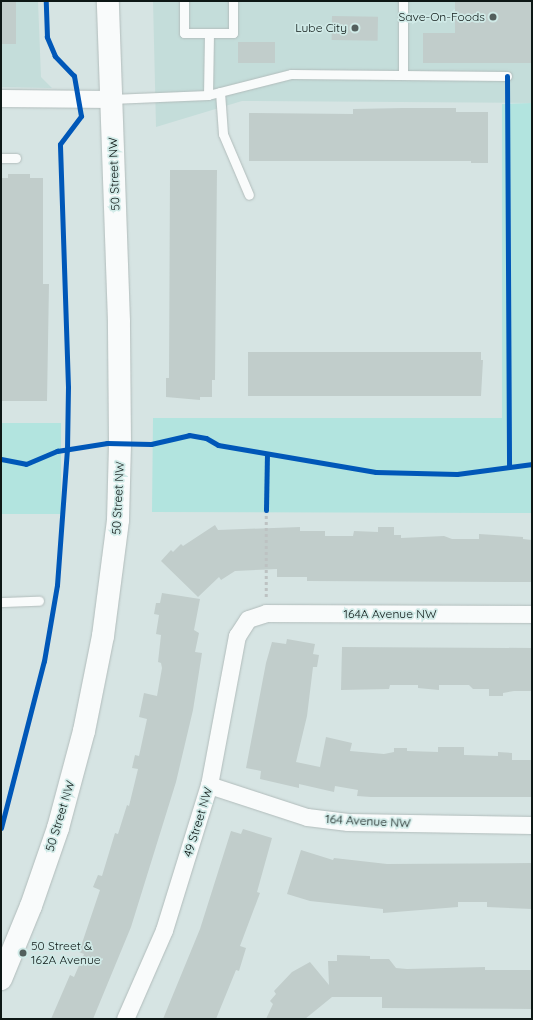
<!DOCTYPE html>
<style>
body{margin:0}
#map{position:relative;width:533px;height:1020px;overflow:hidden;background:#d6e4e3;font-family:Quicksand,sans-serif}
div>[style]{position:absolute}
.built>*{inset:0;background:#c4ddda}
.green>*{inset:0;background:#b2e4df;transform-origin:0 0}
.building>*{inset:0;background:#c1cdcb;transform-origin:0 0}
.path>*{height:2.5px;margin-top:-1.25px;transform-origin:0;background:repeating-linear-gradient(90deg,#bdc2c2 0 3px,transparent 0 6px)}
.roads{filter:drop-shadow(0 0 1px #b1bcbb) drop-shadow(0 0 1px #b1bcbb)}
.service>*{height:9px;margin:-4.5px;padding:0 4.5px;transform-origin:4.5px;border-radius:4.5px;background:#f9fbfb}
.minor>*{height:17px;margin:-8.5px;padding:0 8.5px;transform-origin:8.5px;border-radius:8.5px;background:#f9fbfb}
.secondary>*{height:22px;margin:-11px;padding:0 11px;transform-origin:11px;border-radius:11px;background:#f9fbfb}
.cycleway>*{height:5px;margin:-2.5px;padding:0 2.5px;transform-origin:2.5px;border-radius:2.5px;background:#0057b8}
.dots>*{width:11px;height:11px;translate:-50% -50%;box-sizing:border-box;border:2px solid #d0eae7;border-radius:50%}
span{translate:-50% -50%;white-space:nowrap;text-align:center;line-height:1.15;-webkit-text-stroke:3.5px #d0eae7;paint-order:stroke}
.poi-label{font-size:12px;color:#0d1715}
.right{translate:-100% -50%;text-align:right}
.left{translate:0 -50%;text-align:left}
.street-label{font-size:12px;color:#0d1715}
.frame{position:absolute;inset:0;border:2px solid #0d1715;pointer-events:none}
</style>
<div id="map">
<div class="built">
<i style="clip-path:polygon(1px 1px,38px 1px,41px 77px,52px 88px,1px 87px)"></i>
<i style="clip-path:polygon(153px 1px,532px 1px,532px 103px,242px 101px,156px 127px)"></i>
</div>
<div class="green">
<i style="clip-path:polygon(532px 103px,532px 513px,152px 512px,153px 418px,502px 418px,502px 104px)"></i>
<i style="left:1px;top:423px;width:60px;height:91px"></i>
</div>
<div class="building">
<i style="left:1px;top:1px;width:15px;height:43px"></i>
<i style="clip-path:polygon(455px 1px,532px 1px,532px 63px,423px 63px,423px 33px,455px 33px)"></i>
<i style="left:332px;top:16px;width:46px;height:24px;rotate:1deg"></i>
<i style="left:238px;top:42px;width:37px;height:21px"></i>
<i style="clip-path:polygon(403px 108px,456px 108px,456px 112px,488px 112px,488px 163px,471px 163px,471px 161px,249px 161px,249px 113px,353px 114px,353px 109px)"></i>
<i style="clip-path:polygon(170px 170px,217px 170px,215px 380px,212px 380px,212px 397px,200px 397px,200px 400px,166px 397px,166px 378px,169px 378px)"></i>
<i style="clip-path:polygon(8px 174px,30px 174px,30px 178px,43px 178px,43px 284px,49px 284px,47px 401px,1px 401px,1px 178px,8px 178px)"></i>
<i style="clip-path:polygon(248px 352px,481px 352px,481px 360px,483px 360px,481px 396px,248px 396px)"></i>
<i style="clip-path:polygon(215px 525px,218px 530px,300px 527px,300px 531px,325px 531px,325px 536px,353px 536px,354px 531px,378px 532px,378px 527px,394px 527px,394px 535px,401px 535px,401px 538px,444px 536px,452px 539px,479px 539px,479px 534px,523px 537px,523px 539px,532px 540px,532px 582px,307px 581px,307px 577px,277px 577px,277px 569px,235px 571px,221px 580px,219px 577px,198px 597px,161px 561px,171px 550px,173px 552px,181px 544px,183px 546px)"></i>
<i style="clip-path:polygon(162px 593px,200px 599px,194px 630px,199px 633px,195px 652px,202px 653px,193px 710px,176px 782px,131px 927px,93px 1019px,51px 1019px,70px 975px,74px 977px,84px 954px,79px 952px,100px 890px,93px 887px,98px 875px,102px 876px,115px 833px,118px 834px,127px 805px,129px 806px,138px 769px,132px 768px,135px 755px,139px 756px,147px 719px,139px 717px,144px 693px,157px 696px,162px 668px,161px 663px,158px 662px,161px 635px,156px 634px,159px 615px,154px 614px,156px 603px,160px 603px)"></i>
<i style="clip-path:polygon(287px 639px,315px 644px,313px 654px,319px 655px,317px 667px,313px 667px,307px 716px,296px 762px,320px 767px,326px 737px,352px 743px,350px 751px,384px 754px,394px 752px,394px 748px,407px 748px,407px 751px,438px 752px,438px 747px,464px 747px,464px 755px,498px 756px,498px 752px,512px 753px,512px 760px,532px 760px,532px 797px,371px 797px,357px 796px,358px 790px,335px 786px,334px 792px,299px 784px,299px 788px,260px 779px,261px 771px,246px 768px,266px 663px,272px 642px,286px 644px)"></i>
<i style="clip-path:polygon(342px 647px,532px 648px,532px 691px,514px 691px,503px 693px,503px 696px,489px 696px,489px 689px,473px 689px,469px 685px,439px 685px,439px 690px,418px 688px,418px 685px,390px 685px,389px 689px,341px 690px)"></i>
<i style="clip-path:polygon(243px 829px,272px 838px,257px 892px,260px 893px,240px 946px,246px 948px,239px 971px,236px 970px,216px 1019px,163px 1019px,200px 929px,231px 831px,241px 834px)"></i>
<i style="clip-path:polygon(301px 850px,333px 860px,334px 858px,387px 864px,531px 863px,532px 909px,487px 907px,487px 902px,458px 902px,458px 907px,383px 913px,383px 909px,310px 901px,287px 894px)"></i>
<i style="clip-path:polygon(337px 955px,370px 956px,370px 959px,389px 959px,396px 968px,407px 969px,485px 967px,485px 970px,532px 970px,532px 1009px,382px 1008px,382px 997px,332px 997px,305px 1019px,266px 1019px,273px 1004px,270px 1001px,276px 994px,274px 991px,292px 972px,310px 962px,329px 985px,328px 961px,337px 961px)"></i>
</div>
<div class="path">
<i style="left:266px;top:597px;width:87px;rotate:-90deg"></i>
</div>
<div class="roads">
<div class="service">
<i style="left:184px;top:1px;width:32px;rotate:90deg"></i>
<i style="left:184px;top:33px;width:25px"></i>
<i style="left:209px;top:33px;width:62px;rotate:90.9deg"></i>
<i style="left:209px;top:33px;width:24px"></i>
<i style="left:233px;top:33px;width:32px;rotate:-90deg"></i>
<i style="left:403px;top:75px;width:74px;rotate:-90deg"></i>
<i style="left:220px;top:92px;width:42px;rotate:85.9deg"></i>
<i style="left:223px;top:134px;width:66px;rotate:66.9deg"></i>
<i style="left:111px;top:99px;width:97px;rotate:-2.4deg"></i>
<i style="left:208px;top:95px;width:86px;rotate:-14.2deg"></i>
<i style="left:291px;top:74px;width:216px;rotate:0.5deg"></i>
<i style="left:1px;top:158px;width:15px"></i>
<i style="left:1px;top:602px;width:38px;rotate:-2deg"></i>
</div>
<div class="minor">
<i style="left:1px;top:98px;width:110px;rotate:0.5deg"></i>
<i style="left:209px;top:785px;width:103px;rotate:18.1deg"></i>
<i style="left:307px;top:817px;width:41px;rotate:7deg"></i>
<i style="left:348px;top:822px;width:184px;rotate:0.9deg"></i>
<i style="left:125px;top:1019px;width:97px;rotate:-66.3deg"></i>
<i style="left:164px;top:930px;width:152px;rotate:-72.8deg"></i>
<i style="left:209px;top:785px;width:152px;rotate:-79.4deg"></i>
<i style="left:237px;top:636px;width:20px;rotate:-57deg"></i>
<i style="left:248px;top:619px;width:19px;rotate:-18deg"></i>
<i style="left:266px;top:613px;width:266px;rotate:0.2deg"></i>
</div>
<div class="secondary">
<i style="left:1px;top:979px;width:79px;rotate:-67.7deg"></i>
<i style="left:31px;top:906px;width:83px;rotate:-70.9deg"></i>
<i style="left:58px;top:828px;width:100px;rotate:-75deg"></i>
<i style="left:84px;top:731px;width:97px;rotate:-78.7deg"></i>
<i style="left:103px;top:636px;width:117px;rotate:-82.6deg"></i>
<i style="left:118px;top:520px;width:76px;rotate:-88.5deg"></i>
<i style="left:120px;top:444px;width:122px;rotate:-90.5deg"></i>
<i style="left:119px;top:322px;width:321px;rotate:-92deg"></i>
</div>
</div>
<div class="cycleway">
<i style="left:507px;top:76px;width:391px;rotate:89.7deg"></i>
<i style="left:1px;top:459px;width:25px;rotate:11deg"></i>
<i style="left:26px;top:464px;width:34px;rotate:-23deg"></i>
<i style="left:57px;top:451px;width:51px;rotate:-9.1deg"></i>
<i style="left:107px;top:443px;width:44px;rotate:1.3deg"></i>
<i style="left:151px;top:444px;width:39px;rotate:-13deg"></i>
<i style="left:189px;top:435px;width:17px;rotate:10deg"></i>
<i style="left:206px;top:438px;width:14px;rotate:30deg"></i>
<i style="left:218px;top:445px;width:160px;rotate:9.7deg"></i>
<i style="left:376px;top:472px;width:81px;rotate:1.4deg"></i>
<i style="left:457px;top:474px;width:76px;rotate:-7.6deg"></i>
<i style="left:266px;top:510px;width:56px;rotate:-89deg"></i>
<i style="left:1px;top:828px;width:172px;rotate:-75.6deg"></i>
<i style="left:44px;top:661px;width:77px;rotate:-80.3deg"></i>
<i style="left:57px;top:585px;width:135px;rotate:-85.8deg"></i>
<i style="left:67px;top:450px;width:63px;rotate:-89.1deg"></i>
<i style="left:68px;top:387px;width:243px;rotate:-91.9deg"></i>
<i style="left:60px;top:144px;width:35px;rotate:-53deg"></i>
<i style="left:81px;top:116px;width:41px;rotate:-99.9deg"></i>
<i style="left:74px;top:76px;width:28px;rotate:-134deg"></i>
<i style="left:55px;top:56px;width:21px;rotate:-113deg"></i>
<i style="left:47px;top:37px;width:36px;rotate:-92deg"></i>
</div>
<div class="dots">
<i style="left:493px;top:17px;background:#535f5d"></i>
<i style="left:355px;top:28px;background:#535f5d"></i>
<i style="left:23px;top:953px;background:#535f5d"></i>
</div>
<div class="poi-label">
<span class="right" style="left:485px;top:17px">Save-On-Foods</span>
<span class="right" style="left:347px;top:28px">Lube City</span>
<span class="left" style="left:31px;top:953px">50 Street &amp;<br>162A Avenue</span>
</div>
<div class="street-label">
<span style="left:114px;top:174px;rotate:-92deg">50 Street NW</span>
<span style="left:118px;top:498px;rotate:-87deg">50 Street NW</span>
<span style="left:390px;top:614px">164A Avenue NW</span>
<span style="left:60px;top:816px;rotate:-73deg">50 Street NW</span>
<span style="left:368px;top:821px;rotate:3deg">164 Avenue NW</span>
<span style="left:198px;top:822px;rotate:-73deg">49 Street NW</span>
</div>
<div class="frame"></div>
</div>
